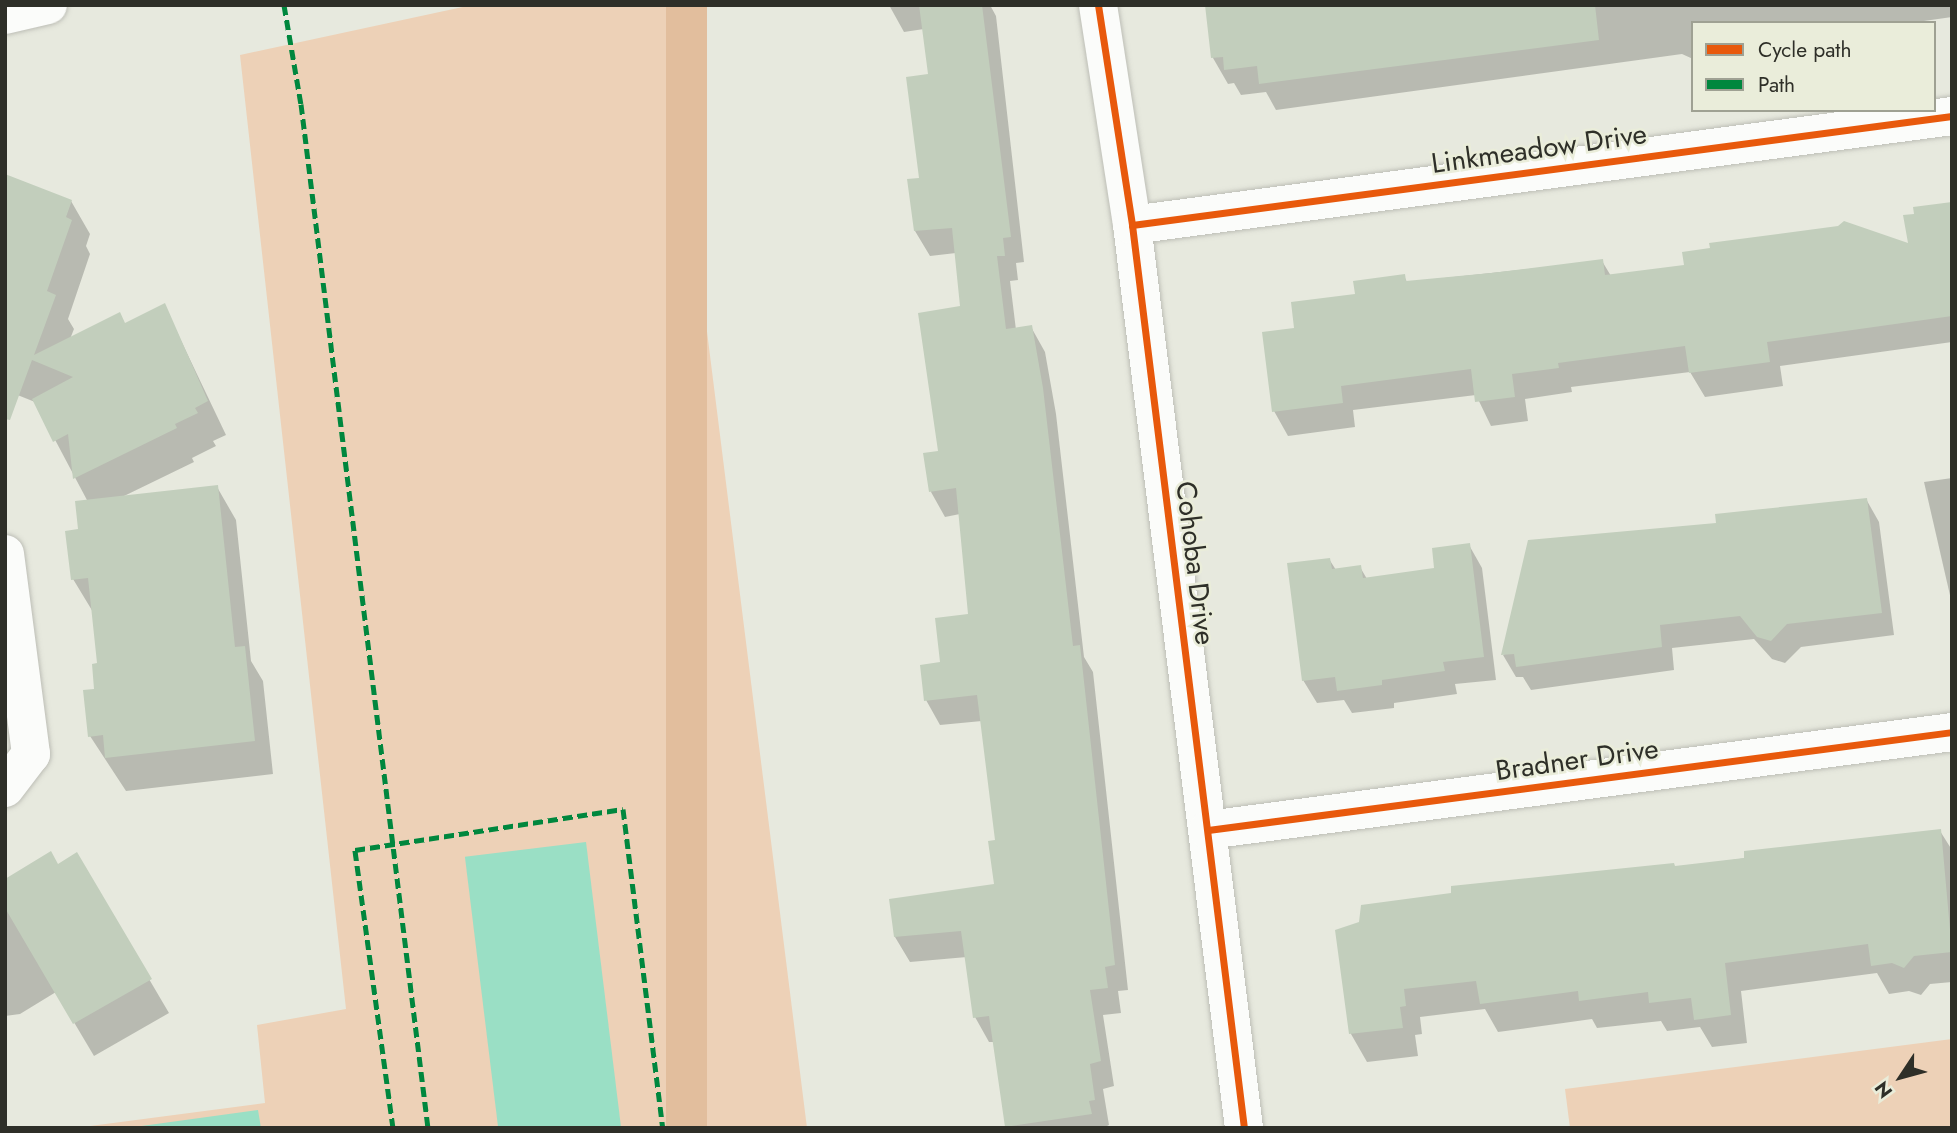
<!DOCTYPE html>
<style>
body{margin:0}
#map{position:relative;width:1957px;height:1133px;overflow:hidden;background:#e7e9de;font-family:Jost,sans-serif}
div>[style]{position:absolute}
.green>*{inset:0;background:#edd1b7}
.forest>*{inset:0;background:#e2be9d;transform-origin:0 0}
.water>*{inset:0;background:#9adfc5;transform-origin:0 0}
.shadow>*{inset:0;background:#0003}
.building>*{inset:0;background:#c2cebc}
.roads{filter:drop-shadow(0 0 2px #bdbeb6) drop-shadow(0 0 2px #bdbeb6)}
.minor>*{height:38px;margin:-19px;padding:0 19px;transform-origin:19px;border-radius:19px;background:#fbfcfa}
.secondary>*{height:38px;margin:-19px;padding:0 19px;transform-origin:19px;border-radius:19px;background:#fbfcfa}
.quiet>*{height:5px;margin-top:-2.5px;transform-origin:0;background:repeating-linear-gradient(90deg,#00873e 0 10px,transparent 0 15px)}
.cycleway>*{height:7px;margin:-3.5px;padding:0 3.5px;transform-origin:3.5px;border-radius:3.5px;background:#e8590c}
span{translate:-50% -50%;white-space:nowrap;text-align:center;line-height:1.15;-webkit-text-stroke:5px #eaedda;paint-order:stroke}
.street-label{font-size:28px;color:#2e2f28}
.frame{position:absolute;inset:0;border:7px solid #2e2f28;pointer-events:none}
.legend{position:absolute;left:1691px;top:21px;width:245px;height:91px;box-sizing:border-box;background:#eaedda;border:2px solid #9fa193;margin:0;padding:9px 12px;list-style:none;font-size:21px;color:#2e2f28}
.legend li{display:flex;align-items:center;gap:14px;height:35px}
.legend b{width:35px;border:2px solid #9fa193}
.north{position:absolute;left:1866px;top:1042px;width:70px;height:70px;-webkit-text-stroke:5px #eaedda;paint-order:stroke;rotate:234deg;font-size:19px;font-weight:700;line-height:28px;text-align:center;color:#2e2f28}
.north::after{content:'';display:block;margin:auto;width:24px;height:32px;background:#2e2f28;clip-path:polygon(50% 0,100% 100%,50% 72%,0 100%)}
</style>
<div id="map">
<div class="green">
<i style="clip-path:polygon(472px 5px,666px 5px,807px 1128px,75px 1128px,265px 1103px,257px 1025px,346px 1009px,240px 55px)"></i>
<i style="clip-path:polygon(1952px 1039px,1952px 1128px,1570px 1128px,1565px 1089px)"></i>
</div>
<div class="forest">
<i style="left:666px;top:5px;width:41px;height:1132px"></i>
</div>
<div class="water">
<i style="left:586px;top:842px;width:288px;height:122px;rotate:83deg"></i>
<i style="clip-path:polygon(258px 1110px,261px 1128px,127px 1128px)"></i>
</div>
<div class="shadow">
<i style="clip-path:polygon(889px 5px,990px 5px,996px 16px,1024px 262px,1016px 263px,1018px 280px,1010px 281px,1016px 330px,1031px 327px,1045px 352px,1056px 414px,1084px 657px,1093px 672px,1128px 990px,1118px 991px,1121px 1013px,1103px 1015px,1114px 1086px,1103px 1089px,1109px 1125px,1103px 1128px,1008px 1128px,995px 1042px,989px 1042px,975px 1017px,967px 957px,910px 962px,895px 937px,891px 901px,996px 885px,997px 842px,982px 721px,940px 725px,926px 700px,970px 616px,960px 514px,945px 517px,931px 492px,962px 308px,956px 253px,930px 256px,915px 231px,930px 75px,924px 29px,904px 32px)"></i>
<i style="clip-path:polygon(1207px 5px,1952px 5px,1952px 17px,1910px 23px,1693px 23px,1693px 59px,1682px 54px,1276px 110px,1266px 92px,1241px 95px,1234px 83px,1228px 84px,1213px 58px)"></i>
<i style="clip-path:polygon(71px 201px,90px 234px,86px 246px,90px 254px,68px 319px,74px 329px,70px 339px,125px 325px,164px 305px,226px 435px,213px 441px,216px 446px,192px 458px,194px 462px,122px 497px,217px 487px,236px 520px,251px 661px,263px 681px,273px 774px,126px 791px,90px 736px,99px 665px,93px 612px,73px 579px,88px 502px,35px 402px,5px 390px)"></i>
<i style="clip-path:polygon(1952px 204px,1952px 342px,1780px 366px,1783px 386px,1705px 397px,1690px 372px,1571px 387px,1572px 392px,1525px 399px,1528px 421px,1491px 426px,1476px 395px,1353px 410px,1355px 427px,1288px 436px,1274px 411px,1296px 330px,1404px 276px,1407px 282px,1602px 261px,1611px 276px,1910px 246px,1916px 215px)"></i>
<i style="clip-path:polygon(1952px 478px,1952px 604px,1924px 482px)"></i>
<i style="clip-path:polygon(1866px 499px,1879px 522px,1894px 635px,1801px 647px,1785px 663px,1772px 659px,1754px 639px,1672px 648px,1674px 670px,1531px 690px,1523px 677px,1516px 677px,1503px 655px,1718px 525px)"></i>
<i style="clip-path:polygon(1469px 545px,1482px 568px,1496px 680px,1455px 684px,1457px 694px,1394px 703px,1394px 708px,1352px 713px,1344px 700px,1317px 703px,1303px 680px,1329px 559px,1336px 570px,1360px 567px,1367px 579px,1436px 570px)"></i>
<i style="clip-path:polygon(1940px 831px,1952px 850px,1952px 982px,1930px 984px,1921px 995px,1909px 991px,1889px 994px,1877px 973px,1741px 991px,1747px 1043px,1712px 1047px,1700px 1027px,1667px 1031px,1661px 1021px,1597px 1028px,1592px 1019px,1498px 1032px,1485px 1009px,1420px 1017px,1422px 1034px,1415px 1035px,1418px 1056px,1367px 1062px,1351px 1034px,1337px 931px,1675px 868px)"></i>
<i style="clip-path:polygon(76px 855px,169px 1013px,94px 1056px,56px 992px,20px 1014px,5px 1016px,5px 881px,57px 866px)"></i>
</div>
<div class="building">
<i style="clip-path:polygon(919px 5px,982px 5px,1011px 237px,1003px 238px,1005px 256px,997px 256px,1006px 329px,1032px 325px,1043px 388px,1073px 646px,1080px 645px,1115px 965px,1105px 967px,1108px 988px,1090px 990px,1101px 1061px,1090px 1064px,1095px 1100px,1089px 1101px,1092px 1114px,1005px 1127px,989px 1016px,973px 1018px,961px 931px,894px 937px,889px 899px,994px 884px,988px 841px,995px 840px,977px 695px,924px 701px,920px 665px,940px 662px,935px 618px,968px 614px,956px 488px,929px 492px,923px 453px,938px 451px,918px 313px,960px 306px,952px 228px,914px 231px,907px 179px,919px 178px,906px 77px,928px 74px)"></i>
<i style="clip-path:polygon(1205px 5px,1595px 5px,1599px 40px,1259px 84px,1257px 66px,1224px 70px,1223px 57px,1211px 58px)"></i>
<i style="clip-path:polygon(5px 174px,72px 200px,66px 217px,72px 220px,47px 291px,56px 295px,34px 355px,120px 312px,125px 323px,165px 303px,208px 401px,195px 408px,198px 413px,175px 424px,177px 428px,73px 479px,68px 434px,53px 442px,32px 399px,73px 377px,32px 360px,10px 420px,5px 419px)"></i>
<i style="clip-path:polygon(1952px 202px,1952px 316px,1767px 342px,1770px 362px,1689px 373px,1685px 346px,1558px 363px,1559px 368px,1512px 374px,1515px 397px,1475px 402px,1471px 369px,1341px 386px,1343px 403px,1272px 412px,1262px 332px,1294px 328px,1291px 302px,1355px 294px,1353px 281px,1405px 274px,1406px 281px,1491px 273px,1603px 259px,1605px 275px,1684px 265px,1682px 252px,1710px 248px,1709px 243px,1838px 226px,1844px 221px,1908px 243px,1903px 215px,1914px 214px,1913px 207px)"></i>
<i style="clip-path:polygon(218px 485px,235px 647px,245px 646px,255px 741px,105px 758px,103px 735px,88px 737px,83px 690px,94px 689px,92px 664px,97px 663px,88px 578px,71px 580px,65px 531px,78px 529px,75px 501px)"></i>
<i style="clip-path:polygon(1867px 498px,1882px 613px,1787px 624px,1771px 641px,1757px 637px,1740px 616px,1660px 625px,1662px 647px,1516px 667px,1514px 654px,1501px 655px,1528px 540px,1716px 523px,1715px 514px)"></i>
<i style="clip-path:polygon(1470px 543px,1484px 657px,1443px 662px,1445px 671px,1382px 680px,1382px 685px,1337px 691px,1335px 677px,1302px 681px,1287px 563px,1330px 558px,1332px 569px,1361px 565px,1363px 578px,1434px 568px,1432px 548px)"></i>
<i style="clip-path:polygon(1941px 829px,1952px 952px,1914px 956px,1904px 968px,1892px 963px,1871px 966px,1868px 944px,1725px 963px,1731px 1015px,1694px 1020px,1691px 998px,1649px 1003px,1648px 992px,1579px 1001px,1578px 991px,1480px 1004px,1476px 981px,1404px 989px,1406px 1006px,1400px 1007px,1403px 1028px,1349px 1034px,1335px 930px,1359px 922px,1361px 905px,1451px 893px,1451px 886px,1674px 863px,1675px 866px,1744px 858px,1744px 851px)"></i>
<i style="clip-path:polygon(51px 851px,58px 864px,77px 852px,152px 979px,73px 1024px,5px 908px,5px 879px)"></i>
</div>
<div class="roads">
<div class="minor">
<i style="left:1098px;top:5px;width:223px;rotate:81.2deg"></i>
<i style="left:1132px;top:225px;width:910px;rotate:82.93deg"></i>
<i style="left:1132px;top:225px;width:827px;rotate:-7.57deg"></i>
<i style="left:5px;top:554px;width:202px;rotate:82.6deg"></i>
<i style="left:31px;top:754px;width:43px;rotate:127.4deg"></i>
<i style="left:1208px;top:830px;width:750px;rotate:-7.5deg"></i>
</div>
<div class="secondary">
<i style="left:5px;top:15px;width:44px;rotate:-13.1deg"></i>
</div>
</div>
<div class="quiet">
<i style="left:284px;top:5px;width:100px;rotate:80.3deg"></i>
<i style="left:301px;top:104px;width:1032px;rotate:82.93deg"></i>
<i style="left:393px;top:1128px;width:281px;rotate:-97.8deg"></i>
<i style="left:355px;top:850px;width:271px;rotate:-8.7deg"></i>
<i style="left:623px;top:809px;width:321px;rotate:82.9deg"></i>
</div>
<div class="cycleway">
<i style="left:1098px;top:5px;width:223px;rotate:81.2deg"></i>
<i style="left:1132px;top:225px;width:910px;rotate:82.93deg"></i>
<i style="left:1132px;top:225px;width:827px;rotate:-7.57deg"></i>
<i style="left:1208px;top:830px;width:750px;rotate:-7.5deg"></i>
</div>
<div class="street-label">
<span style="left:1539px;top:149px;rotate:-8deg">Linkmeadow Drive</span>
<span style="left:1195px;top:563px;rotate:83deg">Cohoba Drive</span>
<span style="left:1577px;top:760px;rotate:-8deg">Bradner Drive</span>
</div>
<div class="frame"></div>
<ul class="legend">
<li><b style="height:9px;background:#e8590c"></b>Cycle path</li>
<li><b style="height:9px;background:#00873e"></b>Path</li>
</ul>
<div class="north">N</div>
</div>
